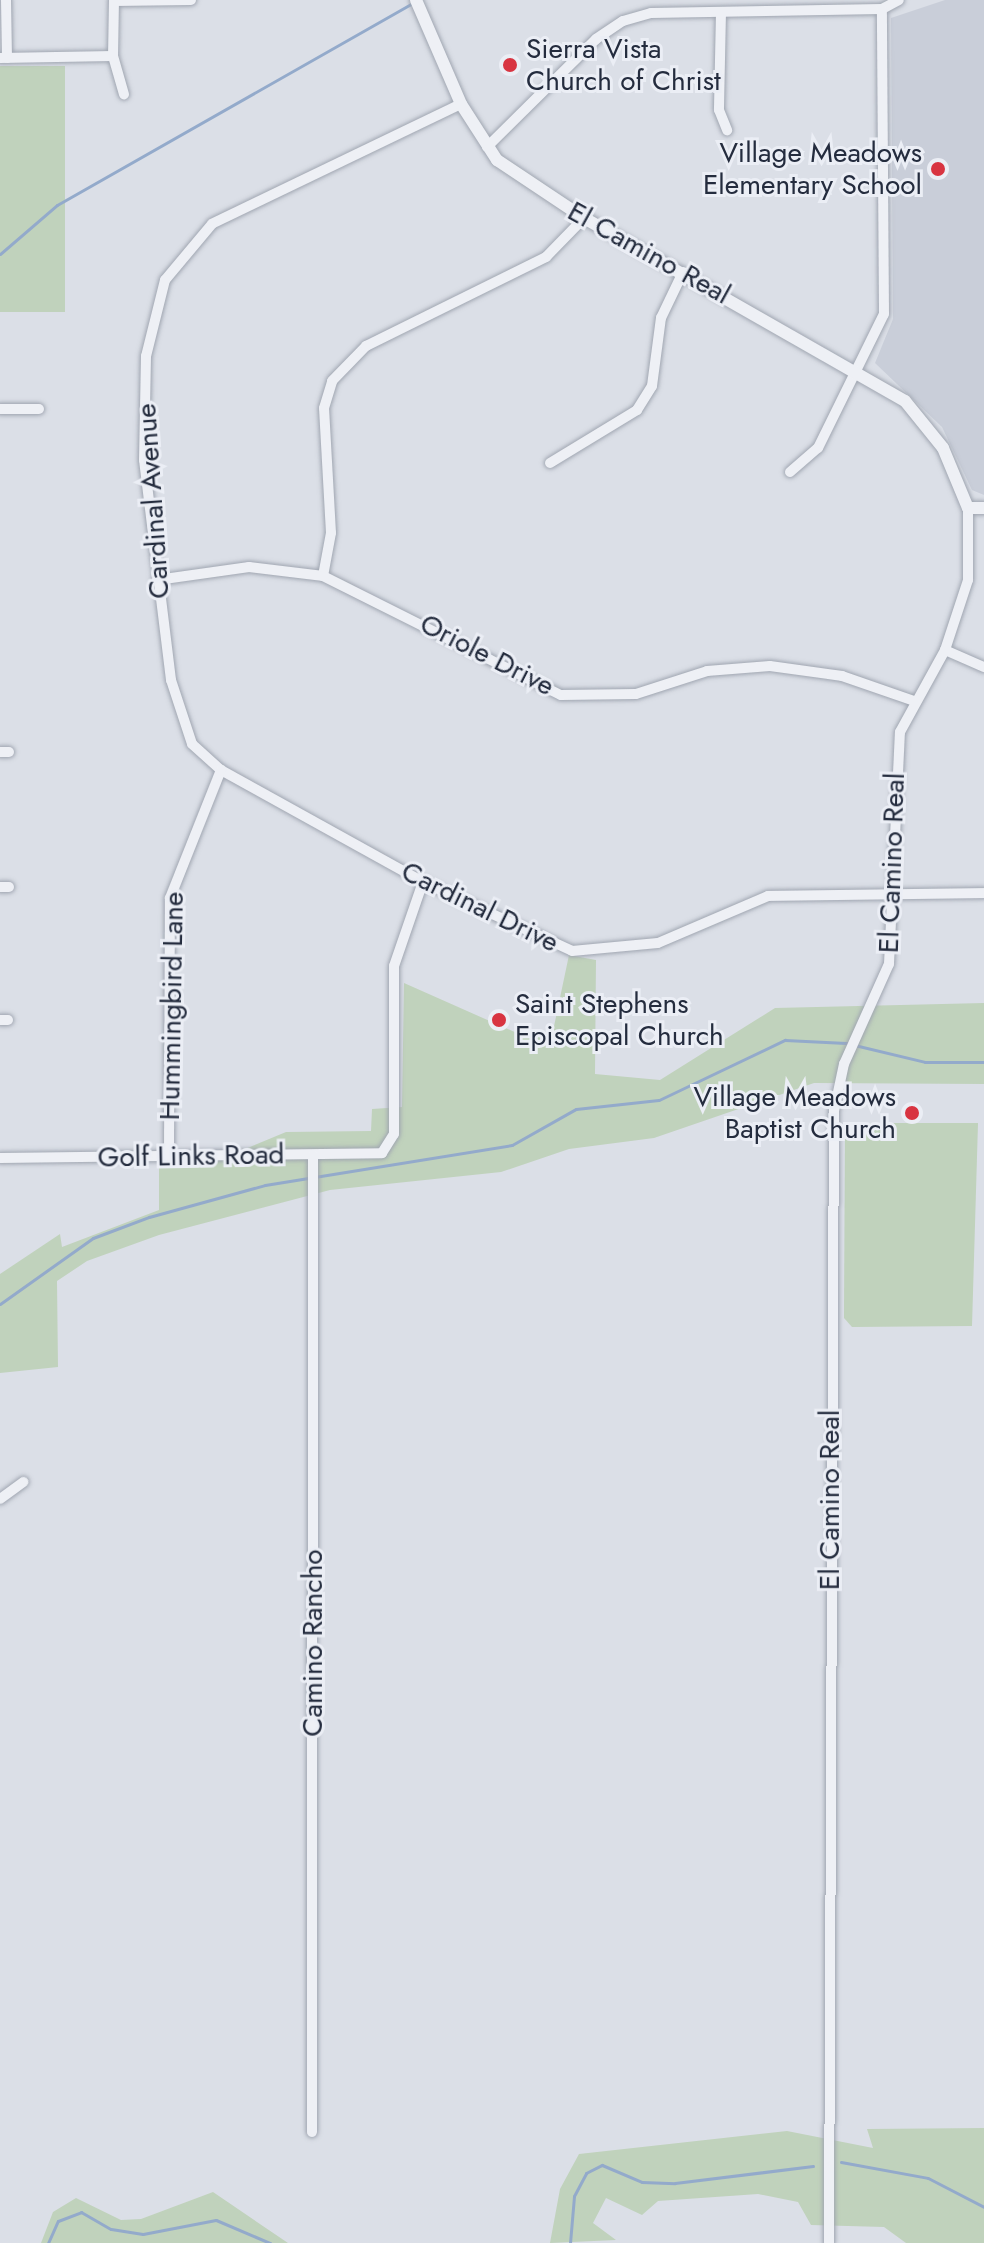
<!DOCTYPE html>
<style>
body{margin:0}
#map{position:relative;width:984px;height:2243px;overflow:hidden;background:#dbdfe7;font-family:Jost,sans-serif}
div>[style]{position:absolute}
.built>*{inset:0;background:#c9ced9}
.green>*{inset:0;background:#c0d2bc;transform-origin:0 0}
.stream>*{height:3px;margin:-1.5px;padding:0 1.5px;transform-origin:1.5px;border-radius:1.5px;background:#93aacb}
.roads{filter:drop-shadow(0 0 2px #a0a6b1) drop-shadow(0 0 2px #a0a6b1)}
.minor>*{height:10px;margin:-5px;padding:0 5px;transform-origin:5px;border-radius:5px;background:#eef0f5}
.tertiary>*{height:12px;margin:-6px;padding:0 6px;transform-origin:6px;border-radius:6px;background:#eef0f5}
.dots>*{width:22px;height:22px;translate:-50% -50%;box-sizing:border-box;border:4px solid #ebeef5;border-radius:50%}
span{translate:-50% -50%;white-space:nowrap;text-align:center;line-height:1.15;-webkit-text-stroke:6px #ebeef5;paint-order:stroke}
.poi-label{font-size:28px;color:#242c3e}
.left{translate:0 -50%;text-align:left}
.right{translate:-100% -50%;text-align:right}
.street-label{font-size:28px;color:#242c3e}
</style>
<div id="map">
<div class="built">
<i style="clip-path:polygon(945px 0,984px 0,984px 495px,972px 490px,942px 427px,875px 363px,893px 319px,891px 18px)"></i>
</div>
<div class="green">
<i style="left:0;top:66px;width:65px;height:246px"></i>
<i style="clip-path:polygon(569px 955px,596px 960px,595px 1074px,660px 1080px,775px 1008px,984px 1003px,984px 1084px,814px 1083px,654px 1138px,569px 1149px,501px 1172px,330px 1190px,159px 1235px,87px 1261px,57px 1281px,58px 1367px,0 1373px,0 1274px,60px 1234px,62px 1247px,159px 1210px,159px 1161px,238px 1152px,286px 1132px,371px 1131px,372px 1109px,402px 1107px,404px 983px,519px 1034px,553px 1031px)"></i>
<i style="clip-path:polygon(845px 1123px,978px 1123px,972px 1326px,852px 1327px,844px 1318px)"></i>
<i style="clip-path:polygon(984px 2128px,984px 2243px,906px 2243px,884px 2227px,811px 2225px,798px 2202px,758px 2194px,658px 2201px,642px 2215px,606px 2198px,593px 2223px,616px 2240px,550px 2243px,560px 2189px,579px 2154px,787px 2131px,873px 2148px,867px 2129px)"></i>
<i style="clip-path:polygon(213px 2192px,288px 2243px,41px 2243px,53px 2212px,76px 2198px,121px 2220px,141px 2219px)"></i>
</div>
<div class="stream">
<i style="left:0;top:254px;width:75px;rotate:-40.7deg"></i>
<i style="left:57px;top:205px;width:408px;rotate:-29.6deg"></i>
<i style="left:0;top:1304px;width:114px;rotate:-35.4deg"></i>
<i style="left:93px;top:1238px;width:60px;rotate:-20.6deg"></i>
<i style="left:149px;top:1217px;width:120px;rotate:-15.4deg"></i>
<i style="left:265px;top:1185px;width:250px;rotate:-9.2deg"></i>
<i style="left:512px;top:1145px;width:73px;rotate:-29.4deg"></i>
<i style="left:576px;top:1109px;width:83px;rotate:-6.2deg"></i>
<i style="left:659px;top:1100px;width:140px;rotate:-25.5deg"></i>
<i style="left:785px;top:1040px;width:61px;rotate:2.8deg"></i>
<i style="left:846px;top:1043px;width:81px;rotate:13.5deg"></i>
<i style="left:925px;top:1062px;width:59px"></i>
<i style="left:841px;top:2162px;width:88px;rotate:10.4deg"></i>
<i style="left:928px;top:2178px;width:63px;rotate:27.4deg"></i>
<i style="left:48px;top:2243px;width:24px;rotate:-66deg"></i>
<i style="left:58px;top:2221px;width:25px;rotate:-21deg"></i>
<i style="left:81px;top:2212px;width:34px;rotate:30deg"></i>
<i style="left:111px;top:2229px;width:32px;rotate:9deg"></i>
<i style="left:143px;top:2234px;width:74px;rotate:-10.9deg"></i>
<i style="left:216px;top:2220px;width:59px;rotate:23.1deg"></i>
<i style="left:570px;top:2243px;width:47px;rotate:-85.1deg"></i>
<i style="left:574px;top:2196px;width:26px;rotate:-62deg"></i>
<i style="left:586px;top:2173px;width:18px;rotate:-27deg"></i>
<i style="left:602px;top:2165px;width:43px;rotate:23deg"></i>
<i style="left:642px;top:2182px;width:33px;rotate:2deg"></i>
<i style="left:675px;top:2183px;width:139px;rotate:-7deg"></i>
</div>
<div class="roads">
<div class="minor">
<i style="left:6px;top:0;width:58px;rotate:89deg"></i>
<i style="left:114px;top:0;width:56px;rotate:91deg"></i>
<i style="left:113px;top:56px;width:40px;rotate:74deg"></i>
<i style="left:114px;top:1px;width:77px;rotate:-0.7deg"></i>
<i style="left:721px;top:12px;width:98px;rotate:91.2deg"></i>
<i style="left:719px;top:110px;width:22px;rotate:68deg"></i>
<i style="left:0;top:58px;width:113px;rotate:-1deg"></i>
<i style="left:461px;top:104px;width:276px;rotate:154.3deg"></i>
<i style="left:212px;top:224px;width:73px;rotate:130deg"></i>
<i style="left:165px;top:280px;width:78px;rotate:104deg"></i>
<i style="left:146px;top:356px;width:104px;rotate:91.1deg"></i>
<i style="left:144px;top:460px;width:222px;rotate:83deg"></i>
<i style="left:171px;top:680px;width:67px;rotate:71.8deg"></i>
<i style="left:192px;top:744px;width:39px;rotate:42deg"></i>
<i style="left:221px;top:770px;width:231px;rotate:29deg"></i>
<i style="left:423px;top:882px;width:164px;rotate:24.8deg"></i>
<i style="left:572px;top:951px;width:86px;rotate:-5.3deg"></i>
<i style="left:658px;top:943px;width:120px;rotate:-23.1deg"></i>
<i style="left:768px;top:896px;width:216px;rotate:-0.8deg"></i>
<i style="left:487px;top:147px;width:153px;rotate:-44.7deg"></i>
<i style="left:596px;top:39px;width:32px;rotate:-34deg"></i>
<i style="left:623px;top:21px;width:29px;rotate:-16deg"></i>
<i style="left:651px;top:13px;width:231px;rotate:-1deg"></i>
<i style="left:882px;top:9px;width:19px;rotate:-28deg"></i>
<i style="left:0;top:409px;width:39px"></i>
<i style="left:550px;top:463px;width:102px;rotate:-31.3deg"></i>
<i style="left:637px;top:410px;width:28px;rotate:-58deg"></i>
<i style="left:652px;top:386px;width:69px;rotate:-82.5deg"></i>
<i style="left:661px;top:318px;width:51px;rotate:-64.4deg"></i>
<i style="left:790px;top:472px;width:37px;rotate:-41deg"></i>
<i style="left:818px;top:448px;width:149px;rotate:-63.8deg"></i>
<i style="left:884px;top:314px;width:305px;rotate:-90.4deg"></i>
<i style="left:323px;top:576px;width:44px;rotate:-79.5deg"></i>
<i style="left:331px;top:533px;width:125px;rotate:-93.2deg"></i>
<i style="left:324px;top:408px;width:28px;rotate:-73deg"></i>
<i style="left:332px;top:381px;width:49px;rotate:-45.8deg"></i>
<i style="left:366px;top:346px;width:201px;rotate:-26.3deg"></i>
<i style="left:546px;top:257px;width:54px;rotate:-45.7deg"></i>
<i style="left:157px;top:580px;width:93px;rotate:-8deg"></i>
<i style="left:249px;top:567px;width:75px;rotate:6.9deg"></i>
<i style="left:323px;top:576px;width:266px;rotate:26.6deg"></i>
<i style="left:561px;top:695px;width:75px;rotate:-0.8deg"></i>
<i style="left:636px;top:694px;width:75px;rotate:-17.9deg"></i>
<i style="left:707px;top:671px;width:63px;rotate:-4.5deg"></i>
<i style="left:770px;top:666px;width:73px;rotate:7.9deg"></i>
<i style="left:842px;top:676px;width:76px;rotate:19.1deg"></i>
<i style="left:945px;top:650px;width:43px;rotate:23.6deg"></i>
<i style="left:0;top:752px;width:9px"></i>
<i style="left:0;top:887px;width:9px"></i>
<i style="left:0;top:1020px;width:8px"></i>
<i style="left:169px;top:1156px;width:258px;rotate:-89.8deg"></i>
<i style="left:170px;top:898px;width:138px;rotate:-68.3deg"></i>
<i style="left:0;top:1158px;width:382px;rotate:-0.7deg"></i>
<i style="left:382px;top:1153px;width:22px;rotate:-58deg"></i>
<i style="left:394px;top:1134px;width:168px;rotate:-90deg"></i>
<i style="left:394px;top:966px;width:89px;rotate:-71deg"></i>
<i style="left:0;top:1499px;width:29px;rotate:-36deg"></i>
<i style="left:312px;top:2132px;width:977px;rotate:-89.94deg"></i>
<i style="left:829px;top:2243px;width:1132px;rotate:-89.75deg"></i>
<i style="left:834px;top:1111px;width:48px;rotate:-78deg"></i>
<i style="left:844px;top:1064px;width:110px;rotate:-65.8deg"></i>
<i style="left:889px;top:964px;width:232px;rotate:-87.3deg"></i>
<i style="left:900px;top:732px;width:94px;rotate:-61.2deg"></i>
<i style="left:945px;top:650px;width:74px;rotate:-71.8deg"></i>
<i style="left:968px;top:580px;width:72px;rotate:-90deg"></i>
</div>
<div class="tertiary">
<i style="left:416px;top:0;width:113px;rotate:66.6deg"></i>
<i style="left:461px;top:104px;width:67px;rotate:57.3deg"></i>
<i style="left:497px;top:160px;width:105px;rotate:33.7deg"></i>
<i style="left:584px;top:218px;width:369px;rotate:29.7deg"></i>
<i style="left:905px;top:401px;width:60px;rotate:51deg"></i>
<i style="left:943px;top:448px;width:65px;rotate:67.4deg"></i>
<i style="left:968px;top:508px;width:16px"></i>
</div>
</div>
<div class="dots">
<i style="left:510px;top:65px;background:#d83441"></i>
<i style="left:938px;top:169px;background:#d83441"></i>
<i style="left:499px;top:1020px;background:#d83441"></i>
<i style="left:912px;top:1113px;background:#d83441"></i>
</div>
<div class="poi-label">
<span class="left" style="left:526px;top:65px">Sierra Vista<br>Church of Christ</span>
<span class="right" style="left:922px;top:169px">Village Meadows<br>Elementary School</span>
<span class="left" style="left:515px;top:1020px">Saint Stephens<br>Episcopal Church</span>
<span class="right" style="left:896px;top:1113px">Village Meadows<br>Baptist Church</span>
</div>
<div class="street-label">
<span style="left:649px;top:253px;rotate:29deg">El Camino Real</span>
<span style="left:153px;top:501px;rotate:-94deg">Cardinal Avenue</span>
<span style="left:487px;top:655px;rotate:27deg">Oriole Drive</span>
<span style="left:892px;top:863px;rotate:-88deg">El Camino Real</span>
<span style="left:480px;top:907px;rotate:26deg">Cardinal Drive</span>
<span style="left:172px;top:1006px;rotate:-89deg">Hummingbird Lane</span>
<span style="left:191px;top:1156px;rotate:-1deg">Golf Links Road</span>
<span style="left:830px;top:1500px;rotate:-90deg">El Camino Real</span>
<span style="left:313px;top:1643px;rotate:-90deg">Camino Rancho</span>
</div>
</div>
